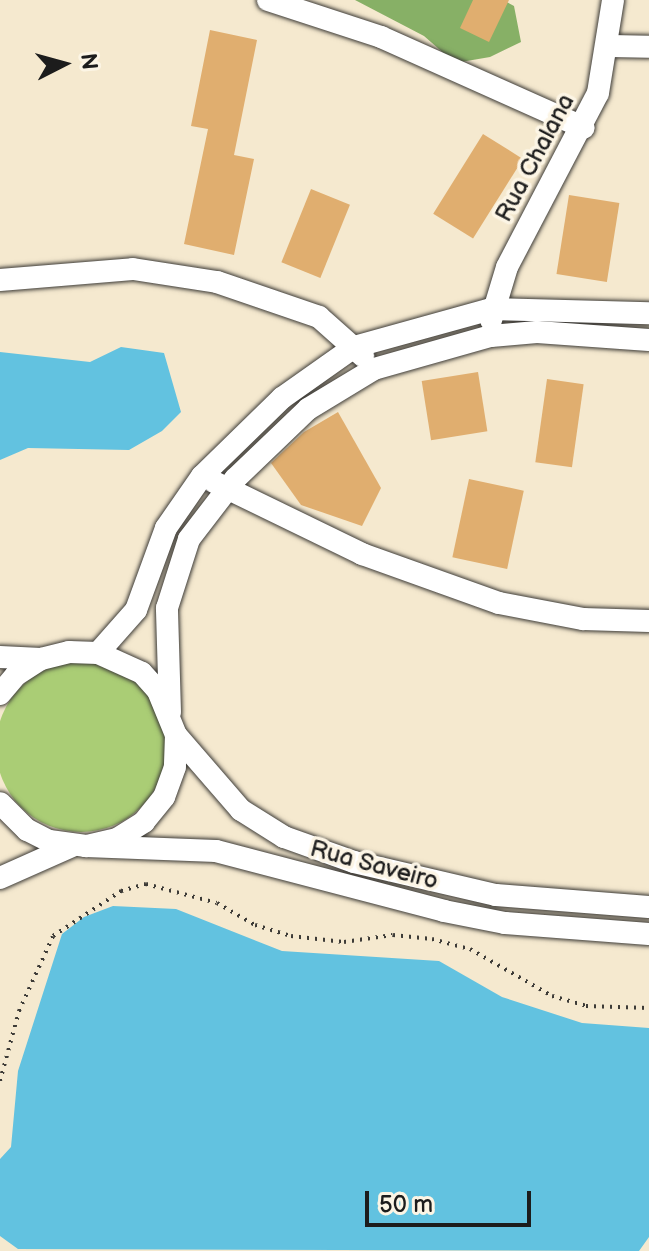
<!DOCTYPE html>
<style>
body{margin:0}
#map{position:relative;width:649px;height:1251px;overflow:hidden;background:#f5e9cf;font-family:"Balsamiq Sans",sans-serif}
div>[style]{position:absolute}
.green>*{inset:0;background:#aacd75}
.round{border-radius:50%}
.forest>*{inset:0;background:#87b066}
.water>*{inset:0;background:#62c2e0}
.building>*{inset:0;background:#e0ae6f;transform-origin:0 0}
.path>*{height:4px;margin-top:-2px;transform-origin:0;background:repeating-linear-gradient(90deg,#3d3b37 0 2px,transparent 0 8px)}
.roads{filter:drop-shadow(0 0 2px #3d3b37) drop-shadow(0 0 2px #3d3b37)}
.minor>*{height:22px;margin:-11px;padding:0 11px;transform-origin:11px;border-radius:11px;background:#fff}
span{translate:-50% -50%;white-space:nowrap;text-align:center;line-height:1.15;-webkit-text-stroke:7px #fcf5e5;paint-order:stroke}
.street-label{font-size:24px;color:#1c1c1c}
.north{position:absolute;left:24px;top:24px;width:80px;height:80px;-webkit-text-stroke:6px #fcf5e5;paint-order:stroke;rotate:84deg;font-size:22px;font-weight:700;line-height:32px;text-align:center;color:#1c1c1c}
.north::after{content:'';display:block;margin:auto;width:28px;height:36px;background:#1c1c1c;clip-path:polygon(50% 0,100% 100%,50% 72%,0 100%)}
.scale{position:absolute;left:365px;top:1191px;width:166px;height:36px;box-sizing:border-box;border:4px solid #1c1c1c;border-top:0;padding-left:10px;font-size:24px;line-height:28px;white-space:nowrap;color:#1c1c1c;-webkit-text-stroke:6px #fcf5e5;paint-order:stroke}
</style>
<div id="map">
<div class="green">
<i class="round" style="left:-4px;top:662px;width:170px;height:170px"></i>
</div>
<div class="forest">
<i style="clip-path:polygon(355px 0,503px 0,514px 6px,521px 42px,490px 57px,455px 63px,424px 36px)"></i>
</div>
<div class="water">
<i style="clip-path:polygon(121px 347px,164px 353px,181px 412px,162px 431px,129px 450px,28px 448px,0 460px,0 352px,90px 362px)"></i>
<i style="clip-path:polygon(113px 906px,176px 909px,282px 951px,439px 961px,502px 997px,582px 1023px,649px 1028px,649px 1237px,639px 1251px,18px 1249px,0 1236px,0 1159px,11px 1147px,18px 1071px,62px 934px,84px 917px)"></i>
</div>
<div class="building">
<i style="clip-path:polygon(473px 0,509px 0,489px 42px,460px 28px)"></i>
<i style="clip-path:polygon(210px 30px,257px 40px,234px 155px,254px 159px,234px 255px,184px 244px,208px 129px,191px 126px)"></i>
<i style="left:483px;top:134px;width:47px;height:94px;rotate:32deg"></i>
<i style="left:311px;top:189px;width:42px;height:79px;rotate:22deg"></i>
<i style="left:569px;top:195px;width:51px;height:80px;rotate:9deg"></i>
<i style="left:478px;top:372px;width:60px;height:57px;rotate:81deg"></i>
<i style="left:547px;top:379px;width:37px;height:84px;rotate:8deg"></i>
<i style="clip-path:polygon(338px 412px,381px 488px,362px 526px,301px 505px,271px 463px,304px 432px)"></i>
<i style="left:469px;top:479px;width:56px;height:80px;rotate:12deg"></i>
</div>
<div class="path">
<i style="left:0;top:1081px;width:73px;rotate:-74.8deg"></i>
<i style="left:19px;top:1011px;width:82px;rotate:-65.6deg"></i>
<i style="left:53px;top:936px;width:82px;rotate:-33.5deg"></i>
<i style="left:121px;top:891px;width:26px;rotate:-16deg"></i>
<i style="left:146px;top:884px;width:73px;rotate:15deg"></i>
<i style="left:217px;top:903px;width:44px;rotate:30.1deg"></i>
<i style="left:255px;top:925px;width:38px;rotate:17deg"></i>
<i style="left:291px;top:936px;width:53px;rotate:6.5deg"></i>
<i style="left:344px;top:942px;width:49px;rotate:-8.1deg"></i>
<i style="left:393px;top:935px;width:39px;rotate:6deg"></i>
<i style="left:432px;top:939px;width:39px;rotate:15deg"></i>
<i style="left:470px;top:949px;width:95px;rotate:29.8deg"></i>
<i style="left:552px;top:996px;width:35px;rotate:16deg"></i>
<i style="left:586px;top:1006px;width:63px;rotate:1.8deg"></i>
</div>
<div class="roads">
<div class="minor">
<i style="left:268px;top:0;width:119px;rotate:18.1deg"></i>
<i style="left:381px;top:37px;width:222px;rotate:24.1deg"></i>
<i style="left:610px;top:46px;width:39px;rotate:1deg"></i>
<i style="left:0;top:280px;width:133px;rotate:-4.7deg"></i>
<i style="left:133px;top:269px;width:85px;rotate:8.8deg"></i>
<i style="left:217px;top:282px;width:108px;rotate:18.9deg"></i>
<i style="left:319px;top:317px;width:59px;rotate:41.6deg"></i>
<i style="left:491px;top:320px;width:55px;rotate:-73.2deg"></i>
<i style="left:507px;top:267px;width:196px;rotate:-62.4deg"></i>
<i style="left:598px;top:93px;width:94px;rotate:-80.8deg"></i>
<i style="left:214px;top:482px;width:165px;rotate:25.9deg"></i>
<i style="left:362px;top:554px;width:145px;rotate:19.7deg"></i>
<i style="left:499px;top:603px;width:86px;rotate:10.8deg"></i>
<i style="left:583px;top:619px;width:66px;rotate:1.7deg"></i>
<i style="left:98px;top:653px;width:57px;rotate:-48.5deg"></i>
<i style="left:136px;top:610px;width:87px;rotate:-69.9deg"></i>
<i style="left:166px;top:528px;width:63px;rotate:-55.3deg"></i>
<i style="left:202px;top:476px;width:112px;rotate:-44.3deg"></i>
<i style="left:282px;top:398px;width:88px;rotate:-35.3deg"></i>
<i style="left:354px;top:347px;width:142px;rotate:-15.5deg"></i>
<i style="left:491px;top:309px;width:158px;rotate:1.5deg"></i>
<i style="left:0;top:657px;width:41px;rotate:2.8deg"></i>
<i style="left:0;top:694px;width:25px;rotate:-50deg"></i>
<i style="left:16px;top:675px;width:30px;rotate:-33deg"></i>
<i style="left:41px;top:659px;width:29px;rotate:-14deg"></i>
<i style="left:69px;top:652px;width:29px;rotate:2deg"></i>
<i style="left:98px;top:653px;width:48px;rotate:24.4deg"></i>
<i style="left:142px;top:673px;width:24px;rotate:48deg"></i>
<i style="left:158px;top:691px;width:48px;rotate:67.8deg"></i>
<i style="left:176px;top:735px;width:32px;rotate:92deg"></i>
<i style="left:175px;top:767px;width:32px;rotate:110deg"></i>
<i style="left:164px;top:797px;width:32px;rotate:129deg"></i>
<i style="left:144px;top:822px;width:32px;rotate:148deg"></i>
<i style="left:117px;top:839px;width:32px;rotate:167deg"></i>
<i style="left:86px;top:846px;width:37px;rotate:-172deg"></i>
<i style="left:49px;top:841px;width:25px;rotate:-153deg"></i>
<i style="left:27px;top:830px;width:38px;rotate:-135deg"></i>
<i style="left:170px;top:712px;width:104px;rotate:-91.7deg"></i>
<i style="left:167px;top:608px;width:72px;rotate:-72.3deg"></i>
<i style="left:189px;top:539px;width:76px;rotate:-52.5deg"></i>
<i style="left:235px;top:479px;width:101px;rotate:-43.8deg"></i>
<i style="left:308px;top:409px;width:77px;rotate:-31.2deg"></i>
<i style="left:374px;top:369px;width:122px;rotate:-15.8deg"></i>
<i style="left:491px;top:336px;width:46px;rotate:-5deg"></i>
<i style="left:537px;top:332px;width:112px;rotate:4.1deg"></i>
<i style="left:176px;top:735px;width:99px;rotate:49.1deg"></i>
<i style="left:241px;top:810px;width:51px;rotate:32.1deg"></i>
<i style="left:284px;top:837px;width:74px;rotate:19.7deg"></i>
<i style="left:354px;top:862px;width:146px;rotate:13.1deg"></i>
<i style="left:496px;top:895px;width:153px;rotate:4.5deg"></i>
<i style="left:86px;top:846px;width:130px;rotate:2.2deg"></i>
<i style="left:216px;top:851px;width:236px;rotate:14.7deg"></i>
<i style="left:444px;top:911px;width:62px;rotate:11.1deg"></i>
<i style="left:505px;top:923px;width:144px;rotate:4.4deg"></i>
<i style="left:0;top:878px;width:79px;rotate:-24deg"></i>
</div>
</div>
<div class="street-label">
<span style="left:535px;top:158px;rotate:-62deg">Rua Chalana</span>
<span style="left:374px;top:865px;rotate:15deg">Rua Saveiro</span>
</div>
<div class="north">N</div>
<div class="scale">50 m</div>
</div>
